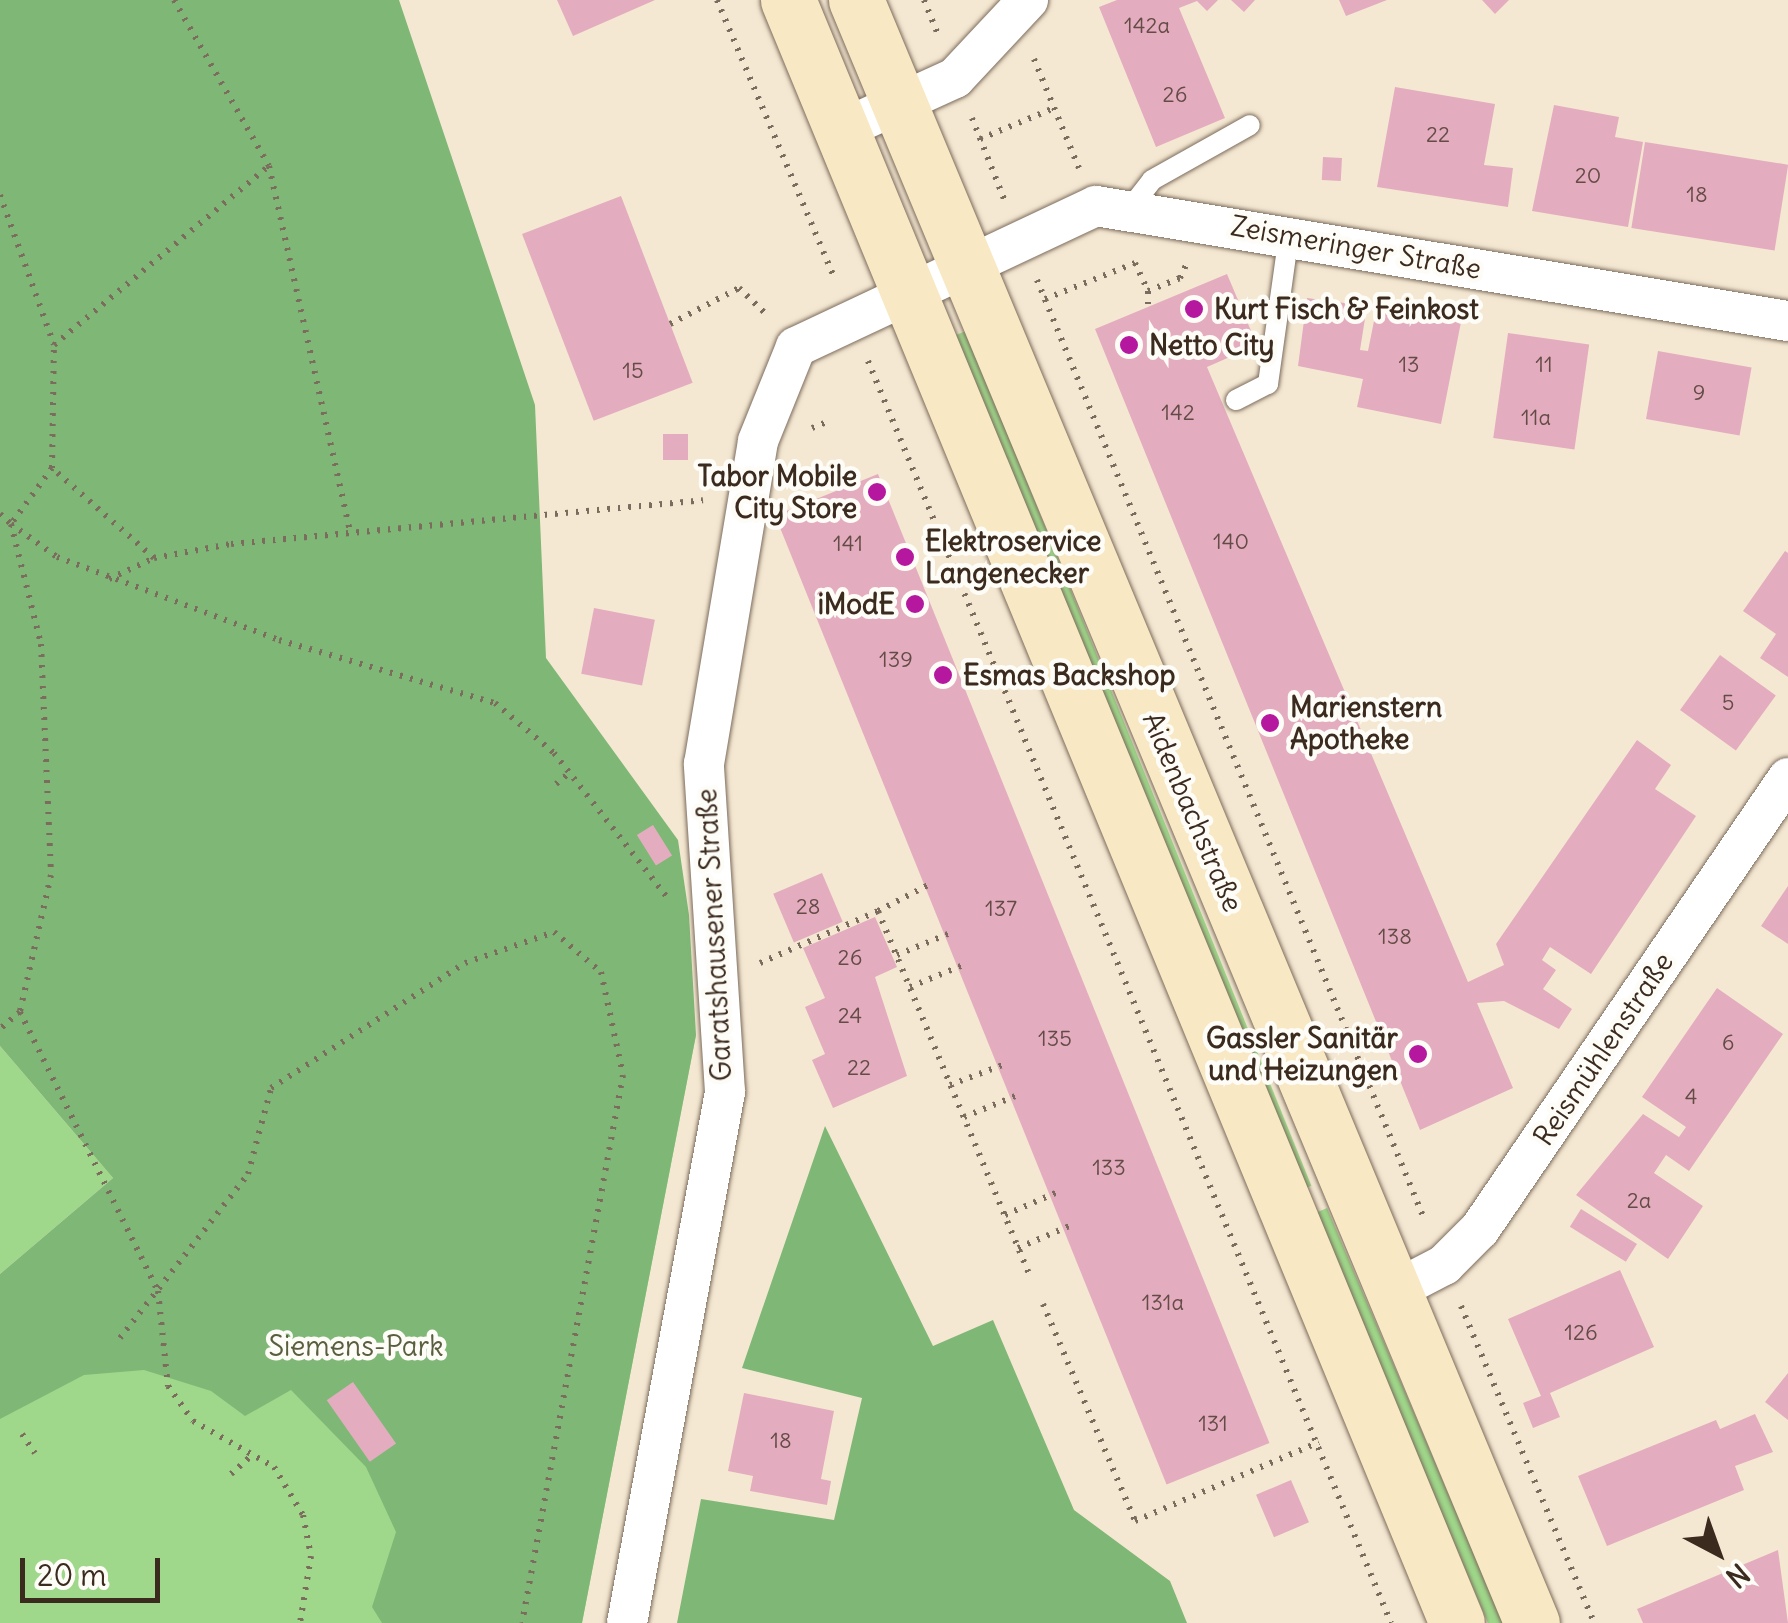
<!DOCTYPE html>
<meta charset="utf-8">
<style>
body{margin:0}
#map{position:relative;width:1788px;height:1623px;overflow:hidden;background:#f5e8d2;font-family:Delius,sans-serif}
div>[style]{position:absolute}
.green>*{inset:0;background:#9fd88a;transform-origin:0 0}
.forest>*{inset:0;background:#7fb876}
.building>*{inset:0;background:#e3adbf;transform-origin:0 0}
.path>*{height:6px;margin-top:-3px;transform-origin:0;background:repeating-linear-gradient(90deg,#7c6c5d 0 2.5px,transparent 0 10.5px)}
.roads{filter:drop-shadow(0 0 2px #7c6c5d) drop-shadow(0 0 2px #7c6c5d)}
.lane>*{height:20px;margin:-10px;padding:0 10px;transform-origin:10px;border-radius:10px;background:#fff}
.street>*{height:40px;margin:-20px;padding:0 20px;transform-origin:20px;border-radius:20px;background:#fff}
.secondary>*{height:55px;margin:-27.5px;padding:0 27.5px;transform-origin:27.5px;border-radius:27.5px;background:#f8e8c3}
.dots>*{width:28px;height:28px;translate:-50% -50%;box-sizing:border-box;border:5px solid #fdfcf7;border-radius:50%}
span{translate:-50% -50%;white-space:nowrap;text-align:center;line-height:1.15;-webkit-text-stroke:9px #fdfcf7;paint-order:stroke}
.number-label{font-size:22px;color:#654b46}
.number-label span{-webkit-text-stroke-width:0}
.street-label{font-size:28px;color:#3b2a1e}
.poi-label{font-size:28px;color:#3b2a1e;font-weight:700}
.left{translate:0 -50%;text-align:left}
.right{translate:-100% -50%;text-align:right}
.park-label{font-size:28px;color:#595e3e}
.north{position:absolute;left:1668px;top:1503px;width:100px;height:100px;-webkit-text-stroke:8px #fdfcf7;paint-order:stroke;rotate:139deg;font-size:28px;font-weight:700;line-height:40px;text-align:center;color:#3b2a1e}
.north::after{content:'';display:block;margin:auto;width:35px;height:45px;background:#3b2a1e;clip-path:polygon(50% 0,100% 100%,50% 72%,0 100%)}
.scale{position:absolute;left:20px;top:1558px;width:140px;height:45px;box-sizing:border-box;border:5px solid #3b2a1e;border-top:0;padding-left:12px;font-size:30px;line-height:35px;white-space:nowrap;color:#3b2a1e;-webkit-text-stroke:8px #fdfcf7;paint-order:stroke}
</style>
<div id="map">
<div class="green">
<i style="left:966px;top:331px;width:922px;height:15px;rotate:68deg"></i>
<i style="clip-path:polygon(696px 1035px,582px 1623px,0 1623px,0 1298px)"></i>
<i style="clip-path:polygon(0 1046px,113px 1178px,0 1274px)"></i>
<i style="left:1327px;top:1208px;width:450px;height:14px;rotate:67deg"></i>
</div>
<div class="forest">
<i style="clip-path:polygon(0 0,399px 0,535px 405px,546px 658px,678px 840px,689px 915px,696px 1035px,582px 1623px,382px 1623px,372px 1607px,396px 1532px,366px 1467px,291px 1390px,245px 1416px,211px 1391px,144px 1370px,84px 1375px,0 1419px,0 1274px,113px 1178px,0 1046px)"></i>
<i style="clip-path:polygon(825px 1126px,933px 1346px,993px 1320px,1074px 1510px,1170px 1581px,1187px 1623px,677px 1623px,701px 1499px,834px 1520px,862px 1398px,742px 1368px)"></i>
</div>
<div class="building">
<i style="clip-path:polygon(557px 0,655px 0,573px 36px)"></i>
<i style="clip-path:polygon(1117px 0,1218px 0,1207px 11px,1197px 1px,1179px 8px,1225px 118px,1156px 147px,1099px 7px)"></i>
<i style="clip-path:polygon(1231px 0,1255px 0,1244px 12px)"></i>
<i style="clip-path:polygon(1339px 0,1387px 0,1346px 16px)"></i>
<i style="clip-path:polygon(1482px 0,1509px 0,1495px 14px)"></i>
<i style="clip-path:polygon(1395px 87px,1495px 104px,1484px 165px,1513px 168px,1508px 207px,1377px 187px)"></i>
<i style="clip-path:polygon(1554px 105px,1619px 117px,1615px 137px,1643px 142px,1628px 227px,1532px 211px)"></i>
<i style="left:1645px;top:142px;width:145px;height:87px;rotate:9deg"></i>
<i style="left:1323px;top:157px;width:19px;height:23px;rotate:3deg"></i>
<i style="left:621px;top:196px;width:200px;height:106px;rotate:69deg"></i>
<i style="clip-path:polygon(1227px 274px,1257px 345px,1207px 367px,1468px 982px,1504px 965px,1496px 944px,1637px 740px,1671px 765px,1655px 789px,1696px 816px,1591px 974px,1550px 947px,1542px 960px,1556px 970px,1543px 989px,1572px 1009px,1559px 1029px,1504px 1001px,1477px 1003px,1513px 1088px,1420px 1130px,1095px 329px)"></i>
<i style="clip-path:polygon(1307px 298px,1367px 306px,1360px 350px,1368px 351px,1378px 301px,1462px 317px,1441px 424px,1357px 407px,1363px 379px,1298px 366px)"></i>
<i style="left:1508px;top:333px;width:82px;height:106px;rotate:8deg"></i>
<i style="left:1658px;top:351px;width:95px;height:69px;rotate:10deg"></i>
<i style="left:663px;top:434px;width:25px;height:26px"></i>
<i style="left:878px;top:474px;width:1045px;height:111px;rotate:68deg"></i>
<i style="clip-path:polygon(1785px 551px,1788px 553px,1788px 677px,1760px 658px,1776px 634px,1743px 611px)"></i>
<i style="left:594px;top:608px;width:62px;height:67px;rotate:11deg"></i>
<i style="left:1720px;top:655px;width:69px;height:68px;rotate:36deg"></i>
<i style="left:653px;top:825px;width:36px;height:19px;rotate:58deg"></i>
<i style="left:822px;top:873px;width:53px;height:53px;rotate:67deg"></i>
<i style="clip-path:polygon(1788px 886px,1788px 944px,1761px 926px)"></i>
<i style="clip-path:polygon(875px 917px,897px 967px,875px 977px,907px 1076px,833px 1108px,812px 1060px,825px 1054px,805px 1007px,825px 998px,803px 948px)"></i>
<i style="clip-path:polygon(1717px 988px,1783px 1034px,1689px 1171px,1666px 1155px,1654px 1173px,1703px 1206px,1668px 1259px,1576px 1195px,1643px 1114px,1679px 1137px,1686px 1127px,1642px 1097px)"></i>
<i style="left:1581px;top:1209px;width:66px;height:21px;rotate:32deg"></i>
<i style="clip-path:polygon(1620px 1270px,1654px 1347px,1550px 1393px,1560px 1417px,1533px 1428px,1523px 1403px,1541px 1396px,1508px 1319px)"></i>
<i style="clip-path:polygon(1788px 1373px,1788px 1420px,1765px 1402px)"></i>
<i style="left:353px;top:1382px;width:75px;height:32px;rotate:55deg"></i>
<i style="clip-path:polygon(744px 1393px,834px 1411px,821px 1479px,831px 1481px,827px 1505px,750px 1491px,753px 1476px,728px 1471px)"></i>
<i style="clip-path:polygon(1755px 1414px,1773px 1452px,1735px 1466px,1744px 1490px,1607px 1546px,1578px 1476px,1716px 1420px,1720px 1429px)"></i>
<i style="left:1291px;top:1480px;width:46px;height:38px;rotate:67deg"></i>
<i style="clip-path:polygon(1778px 1550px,1788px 1623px,1643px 1623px,1637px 1609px)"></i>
</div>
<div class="path">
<i style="left:174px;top:0;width:191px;rotate:60.2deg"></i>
<i style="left:269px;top:166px;width:375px;rotate:77.5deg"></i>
<i style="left:717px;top:0;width:304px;rotate:67.1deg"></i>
<i style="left:924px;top:0;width:35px;rotate:68deg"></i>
<i style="left:1034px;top:59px;width:118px;rotate:67.6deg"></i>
<i style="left:972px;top:118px;width:92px;rotate:68.4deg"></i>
<i style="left:980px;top:139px;width:80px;rotate:-22.7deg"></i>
<i style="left:0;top:195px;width:159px;rotate:70.2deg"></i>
<i style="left:1037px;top:280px;width:1018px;rotate:67.59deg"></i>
<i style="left:1148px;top:291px;width:14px;rotate:90deg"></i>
<i style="left:1045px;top:299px;width:97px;rotate:-21.8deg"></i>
<i style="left:1135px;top:263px;width:31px;rotate:65deg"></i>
<i style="left:1148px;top:291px;width:35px;rotate:-22deg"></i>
<i style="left:1180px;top:278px;width:14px;rotate:-65deg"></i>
<i style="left:670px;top:324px;width:78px;rotate:-27.6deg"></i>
<i style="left:739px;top:288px;width:40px;rotate:44deg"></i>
<i style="left:868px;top:361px;width:1366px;rotate:67.49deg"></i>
<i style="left:812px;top:428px;width:18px;rotate:-22deg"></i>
<i style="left:52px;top:468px;width:69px;rotate:126.2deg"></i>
<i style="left:11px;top:524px;width:57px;rotate:35.7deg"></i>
<i style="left:57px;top:557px;width:237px;rotate:20.5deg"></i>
<i style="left:279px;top:640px;width:225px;rotate:16.3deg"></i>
<i style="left:495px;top:703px;width:77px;rotate:40.3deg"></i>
<i style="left:554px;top:753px;width:183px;rotate:51.9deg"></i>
<i style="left:0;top:514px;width:15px;rotate:42deg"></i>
<i style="left:11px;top:524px;width:124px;rotate:76deg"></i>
<i style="left:41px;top:644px;width:231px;rotate:87.5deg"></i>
<i style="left:51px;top:875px;width:140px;rotate:102.8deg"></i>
<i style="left:20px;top:1012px;width:26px;rotate:140deg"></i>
<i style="left:154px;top:558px;width:136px;rotate:-138.6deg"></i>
<i style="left:52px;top:468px;width:123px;rotate:-89.1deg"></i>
<i style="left:54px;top:345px;width:280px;rotate:-39.8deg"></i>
<i style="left:109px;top:579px;width:50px;rotate:-25deg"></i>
<i style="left:154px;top:558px;width:78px;rotate:-10.3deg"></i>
<i style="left:231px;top:544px;width:474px;rotate:-5.3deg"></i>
<i style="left:556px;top:784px;width:17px;rotate:-40deg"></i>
<i style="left:878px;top:911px;width:59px;rotate:-27.4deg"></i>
<i style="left:897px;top:955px;width:57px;rotate:-22.5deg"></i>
<i style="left:760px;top:963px;width:129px;rotate:-23.8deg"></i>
<i style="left:878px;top:911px;width:396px;rotate:67.4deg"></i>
<i style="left:910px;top:987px;width:57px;rotate:-22.5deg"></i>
<i style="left:20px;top:1012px;width:311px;rotate:63.7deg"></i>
<i style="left:158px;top:1291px;width:96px;rotate:84deg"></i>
<i style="left:168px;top:1386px;width:43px;rotate:54.5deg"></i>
<i style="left:193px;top:1421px;width:93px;rotate:29.6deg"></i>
<i style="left:274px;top:1467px;width:56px;rotate:58.9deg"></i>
<i style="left:303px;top:1515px;width:42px;rotate:79deg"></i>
<i style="left:311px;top:1556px;width:68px;rotate:99.3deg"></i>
<i style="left:950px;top:1085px;width:59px;rotate:-20.9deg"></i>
<i style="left:964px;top:1117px;width:58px;rotate:-22.2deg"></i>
<i style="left:1005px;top:1215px;width:58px;rotate:-23.5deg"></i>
<i style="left:1018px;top:1248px;width:59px;rotate:-23.1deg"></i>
<i style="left:1043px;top:1304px;width:236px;rotate:67deg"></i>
<i style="left:1135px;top:1521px;width:200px;rotate:-23.2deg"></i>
<i style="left:1461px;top:1306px;width:344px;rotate:67.2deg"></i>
<i style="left:120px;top:1338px;width:208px;rotate:-52deg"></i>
<i style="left:248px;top:1174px;width:89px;rotate:-75deg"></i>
<i style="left:271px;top:1088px;width:231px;rotate:-32.8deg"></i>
<i style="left:465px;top:963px;width:94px;rotate:-19.2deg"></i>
<i style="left:554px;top:932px;width:62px;rotate:40.4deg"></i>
<i style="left:601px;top:972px;width:105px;rotate:77.9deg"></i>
<i style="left:623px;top:1075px;width:557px;rotate:100.44deg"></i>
<i style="left:22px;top:1434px;width:23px;rotate:56deg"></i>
<i style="left:231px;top:1474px;width:24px;rotate:-42deg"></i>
</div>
<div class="roads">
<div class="lane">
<i style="left:1128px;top:211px;width:39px;rotate:-52deg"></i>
<i style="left:1152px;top:180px;width:112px;rotate:-29.3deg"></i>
<i style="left:1236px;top:400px;width:36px;rotate:-27deg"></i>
<i style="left:1268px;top:384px;width:151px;rotate:-82deg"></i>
</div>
<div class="street">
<i style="left:843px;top:129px;width:123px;rotate:-24.5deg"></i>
<i style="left:955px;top:78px;width:107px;rotate:-46.9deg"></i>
<i style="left:1392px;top:1292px;width:59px;rotate:-27.4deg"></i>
<i style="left:1444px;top:1265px;width:51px;rotate:-45deg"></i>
<i style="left:1480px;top:1229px;width:546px;rotate:-55.67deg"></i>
<i style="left:627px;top:1623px;width:540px;rotate:-79.54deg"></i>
<i style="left:725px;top:1092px;width:329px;rotate:-93.7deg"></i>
<i style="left:704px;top:764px;width:327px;rotate:-80.5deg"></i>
<i style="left:758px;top:441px;width:101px;rotate:-68deg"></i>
<i style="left:796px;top:347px;width:331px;rotate:-25.2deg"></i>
<i style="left:1096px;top:206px;width:701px;rotate:9.44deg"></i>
</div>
<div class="secondary">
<i style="left:788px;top:0;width:1755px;rotate:67.6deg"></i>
<i style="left:856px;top:0;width:1758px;rotate:67.39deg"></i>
</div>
</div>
<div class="dots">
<i style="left:1194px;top:309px;background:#b5179e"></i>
<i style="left:1129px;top:345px;background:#b5179e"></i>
<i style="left:877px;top:492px;background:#b5179e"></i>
<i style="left:905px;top:557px;background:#b5179e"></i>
<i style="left:915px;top:604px;background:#b5179e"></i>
<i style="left:943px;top:675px;background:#b5179e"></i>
<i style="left:1270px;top:723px;background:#b5179e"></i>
<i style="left:1418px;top:1054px;background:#b5179e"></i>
</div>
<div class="number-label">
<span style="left:1147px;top:26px">142a</span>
<span style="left:1175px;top:95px">26</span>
<span style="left:1438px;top:135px">22</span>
<span style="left:1588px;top:176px">20</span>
<span style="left:1697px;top:195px">18</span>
<span style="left:1409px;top:365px">13</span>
<span style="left:1544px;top:365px">11</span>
<span style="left:633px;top:371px">15</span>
<span style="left:1699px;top:393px">9</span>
<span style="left:1178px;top:413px">142</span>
<span style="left:1536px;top:418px">11a</span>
<span style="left:1231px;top:542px">140</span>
<span style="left:848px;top:544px">141</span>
<span style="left:896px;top:660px">139</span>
<span style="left:1728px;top:703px">5</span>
<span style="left:808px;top:907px">28</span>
<span style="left:1001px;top:909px">137</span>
<span style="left:1395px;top:937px">138</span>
<span style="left:850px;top:958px">26</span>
<span style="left:850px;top:1016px">24</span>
<span style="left:1055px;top:1039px">135</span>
<span style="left:1728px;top:1043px">6</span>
<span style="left:859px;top:1068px">22</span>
<span style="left:1691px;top:1097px">4</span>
<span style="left:1109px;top:1168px">133</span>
<span style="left:1639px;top:1201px">2a</span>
<span style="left:1163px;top:1303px">131a</span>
<span style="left:1581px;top:1333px">126</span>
<span style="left:1213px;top:1424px">131</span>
<span style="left:781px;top:1441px">18</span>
</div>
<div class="street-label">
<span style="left:1356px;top:247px;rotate:10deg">Zeismeringer Straße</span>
<span style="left:1193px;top:812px;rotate:67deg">Aidenbachstraße</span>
<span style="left:714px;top:935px;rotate:-93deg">Garatshausener Straße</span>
<span style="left:1603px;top:1049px;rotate:-56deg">Reismühlenstraße</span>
</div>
<div class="poi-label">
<span class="left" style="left:1214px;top:309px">Kurt Fisch &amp; Feinkost</span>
<span class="left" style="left:1149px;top:345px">Netto City</span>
<span class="right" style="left:857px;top:492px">Tabor Mobile<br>City Store</span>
<span class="left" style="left:925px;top:557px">Elektroservice<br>Langenecker</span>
<span class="right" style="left:895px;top:604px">iModE</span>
<span class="left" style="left:963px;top:675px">Esmas Backshop</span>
<span class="left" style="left:1290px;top:723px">Marienstern<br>Apotheke</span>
<span class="right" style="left:1398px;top:1054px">Gassler Sanitär<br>und Heizungen</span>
</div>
<div class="park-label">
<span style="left:356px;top:1346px">Siemens-Park</span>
</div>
<div class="north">N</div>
<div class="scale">20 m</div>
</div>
